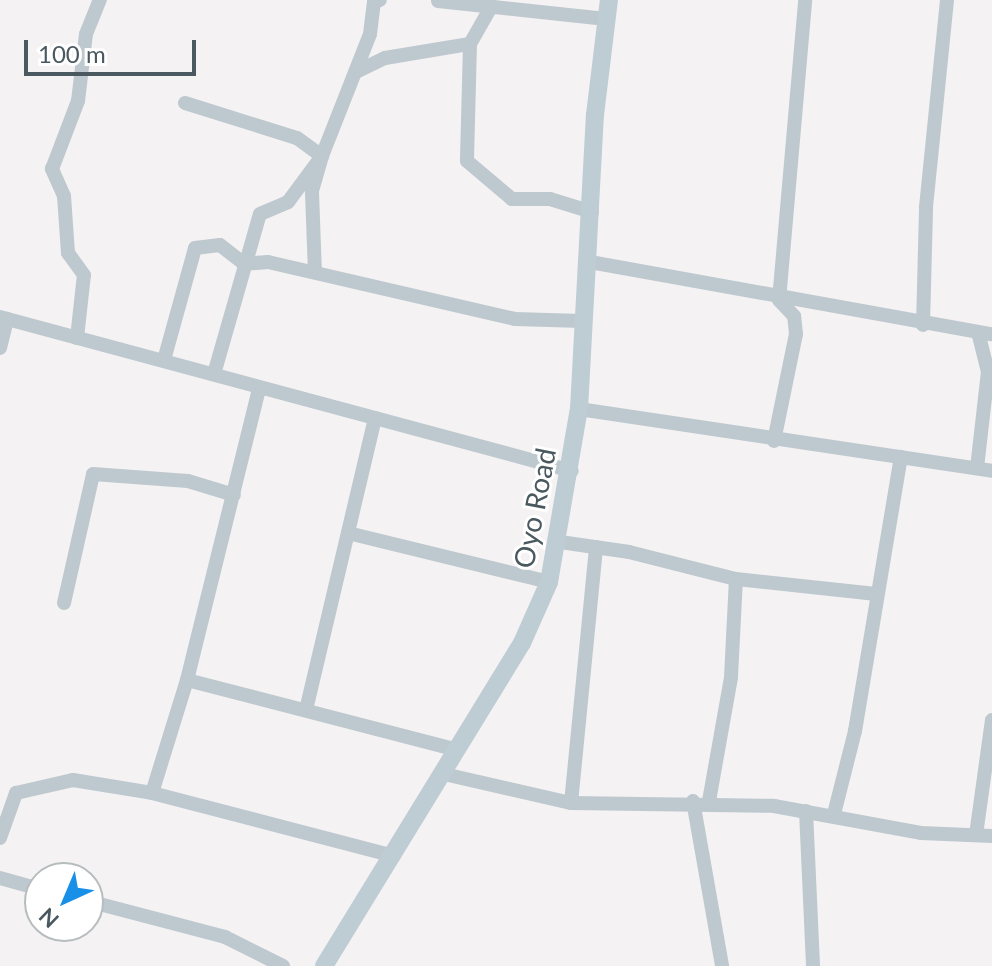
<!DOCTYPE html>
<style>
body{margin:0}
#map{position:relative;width:992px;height:966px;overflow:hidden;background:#f5f2f3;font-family:Lato,sans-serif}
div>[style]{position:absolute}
.street>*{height:14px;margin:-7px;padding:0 7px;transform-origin:7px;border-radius:7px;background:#bec9cf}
.secondary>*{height:18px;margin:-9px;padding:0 9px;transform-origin:9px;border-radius:9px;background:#beccd4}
span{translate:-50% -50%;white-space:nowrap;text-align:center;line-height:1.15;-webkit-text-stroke:6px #fff;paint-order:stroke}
.street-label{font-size:28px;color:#4a5960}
.north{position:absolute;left:24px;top:862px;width:80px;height:80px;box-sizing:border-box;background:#fff;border:2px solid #b7bdbf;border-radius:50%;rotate:224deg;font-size:22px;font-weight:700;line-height:32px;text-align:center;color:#4a5960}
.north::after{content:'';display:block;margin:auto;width:28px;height:36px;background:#1990e8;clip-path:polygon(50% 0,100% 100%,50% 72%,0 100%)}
.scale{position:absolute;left:24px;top:40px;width:172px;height:36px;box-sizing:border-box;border:4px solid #4a5960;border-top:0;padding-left:10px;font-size:24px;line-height:28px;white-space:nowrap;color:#4a5960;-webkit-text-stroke:6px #fff;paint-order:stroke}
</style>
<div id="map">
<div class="street">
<i style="left:438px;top:1px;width:169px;rotate:6.1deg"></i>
<i style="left:491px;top:7px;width:43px;rotate:119.6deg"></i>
<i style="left:470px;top:44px;width:117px;rotate:91.5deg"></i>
<i style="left:467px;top:161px;width:59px;rotate:40.2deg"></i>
<i style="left:512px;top:199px;width:38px"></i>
<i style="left:550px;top:199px;width:44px;rotate:17.2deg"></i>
<i style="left:356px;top:72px;width:32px;rotate:-26deg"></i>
<i style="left:385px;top:58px;width:86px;rotate:-9.4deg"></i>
<i style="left:185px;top:103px;width:117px;rotate:17.4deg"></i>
<i style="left:297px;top:138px;width:31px;rotate:36deg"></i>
<i style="left:322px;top:156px;width:37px;rotate:106deg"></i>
<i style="left:312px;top:192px;width:80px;rotate:87.9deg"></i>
<i style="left:590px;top:262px;width:408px;rotate:10.2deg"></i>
<i style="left:0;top:317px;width:592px;rotate:15.07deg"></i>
<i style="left:923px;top:325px;width:118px;rotate:-88.5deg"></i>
<i style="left:926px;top:207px;width:208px;rotate:-84.2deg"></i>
<i style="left:77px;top:338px;width:63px;rotate:-83.7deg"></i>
<i style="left:84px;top:275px;width:27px;rotate:-126deg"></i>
<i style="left:68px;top:253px;width:57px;rotate:-94deg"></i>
<i style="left:64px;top:196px;width:30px;rotate:-114deg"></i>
<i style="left:52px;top:169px;width:73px;rotate:-69.1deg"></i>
<i style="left:78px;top:101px;width:67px;rotate:-83.2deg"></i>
<i style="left:86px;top:34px;width:37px;rotate:-68deg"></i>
<i style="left:0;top:348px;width:30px;rotate:-76deg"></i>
<i style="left:164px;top:360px;width:116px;rotate:-74.5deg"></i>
<i style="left:195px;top:248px;width:25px;rotate:-7deg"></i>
<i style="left:220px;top:245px;width:31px;rotate:38deg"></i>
<i style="left:244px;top:264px;width:24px;rotate:-5deg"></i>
<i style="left:268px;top:262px;width:253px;rotate:13deg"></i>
<i style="left:515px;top:319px;width:67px;rotate:1.7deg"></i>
<i style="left:214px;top:374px;width:166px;rotate:-74deg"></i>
<i style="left:260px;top:214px;width:30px;rotate:-23deg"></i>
<i style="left:288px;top:202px;width:57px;rotate:-53.5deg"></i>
<i style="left:322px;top:156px;width:131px;rotate:-68.5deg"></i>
<i style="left:370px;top:34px;width:32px;rotate:-83deg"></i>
<i style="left:374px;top:2px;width:6px;rotate:-18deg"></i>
<i style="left:579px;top:409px;width:418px;rotate:8.5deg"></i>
<i style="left:774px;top:441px;width:109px;rotate:-78.4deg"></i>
<i style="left:796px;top:334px;width:18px;rotate:-96deg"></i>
<i style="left:794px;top:316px;width:22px;rotate:-133deg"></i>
<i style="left:779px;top:300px;width:301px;rotate:-85deg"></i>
<i style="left:977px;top:468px;width:97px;rotate:-83.5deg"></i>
<i style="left:988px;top:372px;width:41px;rotate:-104deg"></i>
<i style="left:348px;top:533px;width:207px;rotate:13.7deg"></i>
<i style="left:560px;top:542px;width:70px;rotate:8.2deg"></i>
<i style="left:629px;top:552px;width:110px;rotate:14.2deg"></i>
<i style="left:736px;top:579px;width:141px;rotate:6.1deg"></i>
<i style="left:64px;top:603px;width:132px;rotate:-77.3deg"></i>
<i style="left:93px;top:474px;width:95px;rotate:4.2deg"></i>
<i style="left:188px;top:481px;width:48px;rotate:16.9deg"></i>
<i style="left:187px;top:680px;width:280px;rotate:14.5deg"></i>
<i style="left:306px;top:710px;width:300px;rotate:-76.7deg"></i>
<i style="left:444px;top:774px;width:130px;rotate:12.9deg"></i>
<i style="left:571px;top:803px;width:203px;rotate:0.8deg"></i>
<i style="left:774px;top:806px;width:149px;rotate:10.4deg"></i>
<i style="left:921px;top:833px;width:71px;rotate:2.4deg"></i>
<i style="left:152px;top:793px;width:118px;rotate:-72.8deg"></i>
<i style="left:187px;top:680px;width:300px;rotate:-76.1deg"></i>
<i style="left:693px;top:801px;width:168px;rotate:80deg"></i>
<i style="left:709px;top:801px;width:126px;rotate:-79.9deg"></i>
<i style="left:731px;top:677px;width:98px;rotate:-87.1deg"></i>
<i style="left:571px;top:803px;width:257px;rotate:-84.4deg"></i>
<i style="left:806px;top:811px;width:155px;rotate:87.4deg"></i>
<i style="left:834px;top:814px;width:86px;rotate:-75.8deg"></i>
<i style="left:855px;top:731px;width:278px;rotate:-80.5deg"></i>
<i style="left:976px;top:835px;width:116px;rotate:-82.1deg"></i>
<i style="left:0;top:838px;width:48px;rotate:-70.4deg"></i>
<i style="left:16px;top:793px;width:58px;rotate:-12.8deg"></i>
<i style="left:73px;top:780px;width:80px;rotate:9.3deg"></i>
<i style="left:152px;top:793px;width:250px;rotate:14.6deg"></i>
<i style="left:0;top:878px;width:41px;rotate:15.4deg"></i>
<i style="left:88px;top:901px;width:142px;rotate:14.7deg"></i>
<i style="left:225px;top:937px;width:65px;rotate:26.6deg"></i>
</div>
<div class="secondary">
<i style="left:324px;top:966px;width:379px;rotate:-58.5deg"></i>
<i style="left:522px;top:643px;width:67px;rotate:-66.1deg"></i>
<i style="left:549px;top:582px;width:176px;rotate:-80.2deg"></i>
<i style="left:579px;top:409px;width:294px;rotate:-86.9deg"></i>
<i style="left:595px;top:115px;width:116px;rotate:-83.1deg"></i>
</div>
<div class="street-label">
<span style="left:534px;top:508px;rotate:-79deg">Oyo Road</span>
</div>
<div class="north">N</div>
<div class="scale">100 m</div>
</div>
